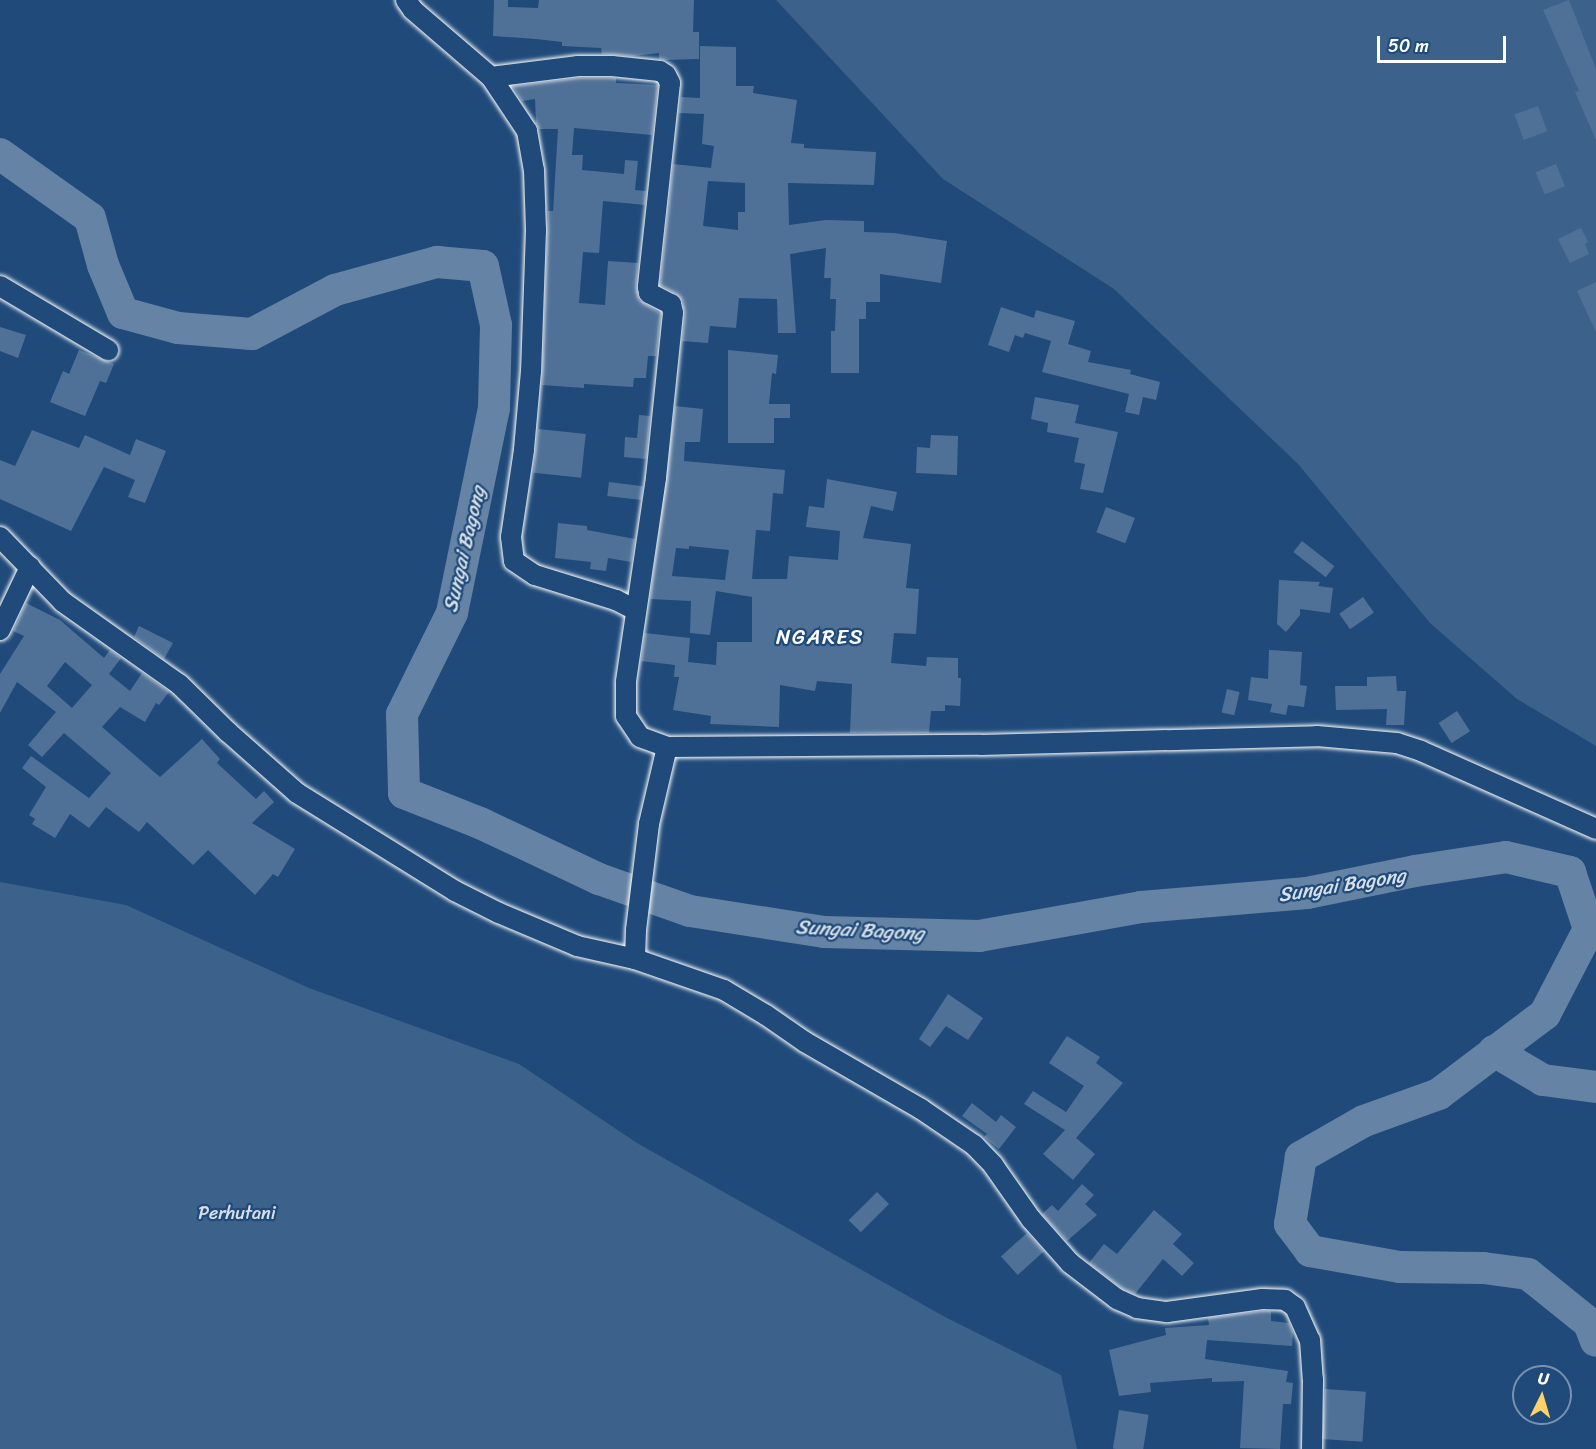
<!DOCTYPE html>
<style>
body{margin:0}
#map{position:relative;width:1596px;height:1449px;overflow:hidden;background:#1f4a7a;font-family:Sriracha,sans-serif}
div>[style]{position:absolute}
.green>*{inset:0;background:#3c618b}
.river>*{height:32px;margin:-16px;padding:0 16px;transform-origin:16px;border-radius:16px;background:#6583a4}
.building>*{inset:0;background:#507197;transform-origin:0 0}
.roads{filter:drop-shadow(0 0 2px #fff) drop-shadow(0 0 2px #fff)}
.street>*{height:20px;margin:-10px;padding:0 10px;transform-origin:10px;border-radius:10px;background:#1f4a7a}
span{translate:-50% -50%;white-space:nowrap;text-align:center;line-height:1.15;-webkit-text-stroke:4.5px #1f4a7a;paint-order:stroke}
.park-label{font-size:18px;color:#d8dfe8}
.water-label{font-size:20px;color:#d8e0e8;font-style:italic}
.quarter-label{font-size:21px;color:#fff;letter-spacing:1.5px}
.north{position:absolute;left:1512px;top:1365px;width:60px;height:60px;box-sizing:border-box;background:#1f4a7a;border:2px solid #7992af;border-radius:50%;rotate:5deg;font-size:16px;font-weight:700;line-height:24px;text-align:center;color:#fff}
.north::after{content:'';display:block;margin:auto;width:21px;height:27px;background:#ffd166;clip-path:polygon(50% 0,100% 100%,50% 72%,0 100%)}
.scale{position:absolute;left:1377px;top:36px;width:129px;height:27px;box-sizing:border-box;border:3px solid #fff;border-top:0;padding-left:8px;font-size:18px;line-height:21px;white-space:nowrap;color:#fff;-webkit-text-stroke:4px #1f4a7a;paint-order:stroke}
</style>
<div id="map">
<div class="green">
<i style="clip-path:polygon(776px 0,1596px 0,1596px 746px,1517px 699px,1430px 623px,1298px 464px,1114px 289px,943px 179px)"></i>
<i style="clip-path:polygon(0 882px,126px 905px,309px 988px,519px 1064px,637px 1143px,945px 1317px,1061px 1375px,1077px 1449px,0 1449px)"></i>
</div>
<div class="river">
<i style="left:0;top:154px;width:110px;rotate:35.4deg"></i>
<i style="left:90px;top:218px;width:49px;rotate:74.5deg"></i>
<i style="left:103px;top:265px;width:52px;rotate:67.4deg"></i>
<i style="left:123px;top:313px;width:57px;rotate:15.3deg"></i>
<i style="left:178px;top:328px;width:74px;rotate:4.6deg"></i>
<i style="left:252px;top:334px;width:94px;rotate:-27.9deg"></i>
<i style="left:335px;top:290px;width:106px;rotate:-15.4deg"></i>
<i style="left:437px;top:262px;width:46px;rotate:5deg"></i>
<i style="left:483px;top:266px;width:60px;rotate:77.6deg"></i>
<i style="left:496px;top:325px;width:83px;rotate:91.4deg"></i>
<i style="left:494px;top:408px;width:209px;rotate:101.6deg"></i>
<i style="left:452px;top:613px;width:113px;rotate:116.3deg"></i>
<i style="left:402px;top:714px;width:79px;rotate:88.5deg"></i>
<i style="left:404px;top:793px;width:82px;rotate:21.5deg"></i>
<i style="left:480px;top:823px;width:132px;rotate:25.2deg"></i>
<i style="left:599px;top:879px;width:96px;rotate:19.4deg"></i>
<i style="left:690px;top:911px;width:136px;rotate:8.9deg"></i>
<i style="left:824px;top:932px;width:155px;rotate:1.5deg"></i>
<i style="left:979px;top:936px;width:165px;rotate:-10.1deg"></i>
<i style="left:1141px;top:907px;width:167px;rotate:-4.8deg"></i>
<i style="left:1307px;top:893px;width:110px;rotate:-11.5deg"></i>
<i style="left:1415px;top:871px;width:92px;rotate:-8.7deg"></i>
<i style="left:1506px;top:857px;width:66px;rotate:13.2deg"></i>
<i style="left:1570px;top:872px;width:60px;rotate:71.6deg"></i>
<i style="left:1589px;top:929px;width:96px;rotate:117.4deg"></i>
<i style="left:1545px;top:1014px;width:133px;rotate:143deg"></i>
<i style="left:1439px;top:1094px;width:80px;rotate:160.2deg"></i>
<i style="left:1364px;top:1121px;width:73px;rotate:150.3deg"></i>
<i style="left:1301px;top:1157px;width:68px;rotate:99.3deg"></i>
<i style="left:1290px;top:1224px;width:34px;rotate:53deg"></i>
<i style="left:1310px;top:1251px;width:91px;rotate:10.1deg"></i>
<i style="left:1400px;top:1267px;width:83px;rotate:0.7deg"></i>
<i style="left:1483px;top:1268px;width:45px;rotate:7.6deg"></i>
<i style="left:1528px;top:1274px;width:78px;rotate:38.8deg"></i>
<i style="left:1589px;top:1323px;width:19px;rotate:69deg"></i>
<i style="left:1494px;top:1051px;width:57px;rotate:30.6deg"></i>
<i style="left:1543px;top:1080px;width:53px;rotate:7.5deg"></i>
</div>
<div class="building">
<i style="clip-path:polygon(494px 0,508px 0,508px 7px,538px 8px,539px 0,694px 0,693px 32px,699px 32px,699px 59px,663px 60px,659px 59px,659px 53px,633px 56px,602px 54px,601px 48px,562px 46px,562px 42px,536px 39px,493px 36px)"></i>
<i style="clip-path:polygon(1569px 0,1596px 69px,1596px 140px,1575px 92px,1579px 91px,1543px 10px)"></i>
<i style="clip-path:polygon(evenodd,700px 46px,736px 47px,736px 86px,754px 86px,753px 93px,797px 100px,791px 143px,804px 144px,804px 148px,876px 152px,874px 185px,788px 183px,789px 225px,826px 220px,864px 221px,864px 232px,894px 233px,947px 241px,941px 283px,880px 274px,880px 302px,866px 302px,866px 319px,859px 319px,859px 373px,831px 373px,831px 331px,835px 331px,836px 299px,830px 299px,831px 278px,824px 278px,826px 248px,790px 254px,796px 333px,778px 333px,777px 299px,739px 298px,736px 328px,710px 326px,708px 343px,682px 341px,685px 314px,683px 301px,677px 294px,660px 285px,673px 164px,711px 168px,714px 146px,702px 144px,704px 114px,679px 113px,681px 97px,700px 98px,700px 46px,708px 181px,745px 183px,745px 212px,738px 212px,738px 230px,703px 226px,708px 181px)"></i>
<i style="clip-path:polygon(579px 78px,616px 78px,616px 83px,658px 85px,652px 135px,574px 128px,572px 155px,583px 155px,582px 170px,624px 174px,625px 160px,638px 161px,635px 190px,646px 191px,645px 205px,603px 201px,599px 253px,583px 252px,579px 303px,605px 305px,608px 261px,638px 263px,636px 286px,639px 300px,661px 314px,656px 356px,648px 356px,646px 378px,634px 378px,633px 387px,584px 384px,584px 388px,542px 385px,548px 219px,548px 211px,553px 211px,558px 129px,539px 129px,536px 123px,535px 99px,522px 101px,513px 86px)"></i>
<i style="left:1538px;top:106px;width:27px;height:25px;rotate:70deg"></i>
<i style="left:1556px;top:164px;width:24px;height:22px;rotate:68deg"></i>
<i style="clip-path:polygon(1581px 228px,1588px 242px,1585px 244px,1589px 254px,1570px 263px,1558px 239px)"></i>
<i style="clip-path:polygon(1596px 282px,1596px 332px,1577px 291px)"></i>
<i style="clip-path:polygon(1001px 307px,1034px 318px,1036px 310px,1075px 321px,1068px 344px,1091px 351px,1088px 362px,1131px 370px,1130px 374px,1160px 382px,1156px 400px,1143px 397px,1139px 415px,1125px 412px,1129px 394px,1042px 372px,1051px 341px,1025px 333px,1023px 338px,1015px 335px,1009px 352px,988px 345px)"></i>
<i style="clip-path:polygon(0 327px,26px 335px,18px 358px,0 351px)"></i>
<i style="clip-path:polygon(79px 350px,114px 364px,106px 383px,100px 381px,85px 416px,50px 402px,63px 371px,69px 374px)"></i>
<i style="clip-path:polygon(728px 350px,778px 355px,776px 374px,772px 373px,769px 404px,790px 404px,790px 418px,774px 418px,774px 443px,728px 443px)"></i>
<i style="clip-path:polygon(1035px 397px,1079px 405px,1075px 423px,1118px 432px,1103px 493px,1080px 489px,1085px 464px,1074px 462px,1079px 438px,1047px 432px,1048px 423px,1031px 419px)"></i>
<i style="clip-path:polygon(evenodd,675px 406px,703px 409px,700px 442px,685px 442px,684px 461px,785px 470px,783px 494px,773px 493px,770px 531px,756px 530px,752px 579px,787px 579px,789px 556px,838px 560px,840px 531px,806px 527px,809px 506px,824px 508px,827px 479px,897px 492px,893px 511px,871px 506px,863px 538px,911px 544px,906px 588px,919px 589px,916px 634px,894px 633px,891px 663px,926px 666px,927px 657px,958px 658px,958px 678px,961px 678px,960px 706px,945px 705px,945px 711px,931px 711px,929px 733px,850px 733px,852px 684px,817px 681px,815px 691px,780px 685px,779px 727px,710px 724px,711px 716px,673px 710px,679px 677px,674px 677px,675px 665px,641px 661px,645px 633px,690px 638px,688px 662px,716px 665px,717px 642px,752px 642px,752px 597px,716px 591px,710px 635px,690px 633px,691px 601px,650px 599px,675px 406px,689px 546px,729px 550px,725px 580px,672px 576px,676px 548px,689px 549px,689px 546px)"></i>
<i style="clip-path:polygon(639px 415px,650px 416px,646px 459px,624px 457px,625px 437px,637px 438px)"></i>
<i style="left:538px;top:429px;width:48px;height:44px;rotate:6deg"></i>
<i style="clip-path:polygon(32px 430px,79px 448px,85px 435px,130px 455px,136px 439px,166px 451px,145px 503px,128px 497px,135px 480px,104px 467px,71px 531px,0 499px,0 460px,15px 466px)"></i>
<i style="clip-path:polygon(931px 435px,958px 436px,957px 475px,916px 473px,917px 447px,930px 448px)"></i>
<i style="left:609px;top:482px;width:34px;height:14px;rotate:7deg"></i>
<i style="left:1106px;top:507px;width:31px;height:27px;rotate:21deg"></i>
<i style="clip-path:polygon(558px 523px,587px 526px,587px 530px,635px 539px,631px 562px,608px 558px,606px 571px,590px 569px,591px 562px,555px 558px)"></i>
<i style="left:1302px;top:541px;width:41px;height:14px;rotate:38deg"></i>
<i style="clip-path:polygon(1279px 580px,1320px 582px,1318px 586px,1333px 588px,1330px 613px,1300px 609px,1300px 615px,1286px 632px,1277px 624px)"></i>
<i style="left:1363px;top:597px;width:19px;height:29px;rotate:55deg"></i>
<i style="clip-path:polygon(evenodd,26px 603px,60px 620px,104px 658px,110px 650px,121px 658px,109px 674px,130px 691px,142px 673px,169px 692px,159px 705px,156px 703px,145px 722px,120px 707px,102px 727px,160px 777px,202px 739px,220px 759px,217px 763px,256px 799px,264px 791px,274px 802px,252px 823px,295px 849px,278px 877px,273px 874px,255px 895px,208px 850px,193px 865px,147px 822px,139px 832px,106px 807px,89px 828px,70px 814px,55px 838px,32px 824px,35px 819px,29px 815px,46px 787px,22px 768px,31px 756px,89px 798px,111px 773px,64px 733px,42px 757px,28px 745px,56px 712px,17px 682px,0 713px,0 674px,24px 636px,13px 631px,26px 603px,65px 662px,92px 685px,72px 708px,47px 686px,65px 662px)"></i>
<i style="clip-path:polygon(139px 626px,173px 643px,164px 659px,134px 637px)"></i>
<i style="clip-path:polygon(1269px 650px,1302px 652px,1300px 685px,1307px 686px,1304px 707px,1288px 705px,1286px 715px,1270px 712px,1272px 704px,1248px 700px,1251px 677px,1268px 679px)"></i>
<i style="clip-path:polygon(1396px 676px,1397px 691px,1406px 691px,1404px 725px,1386px 725px,1387px 709px,1336px 710px,1335px 686px,1367px 686px,1367px 677px)"></i>
<i style="left:1227px;top:689px;width:13px;height:24px;rotate:13deg"></i>
<i style="left:1457px;top:711px;width:24px;height:22px;rotate:57deg"></i>
<i style="clip-path:polygon(948px 994px,983px 1018px,968px 1040px,946px 1026px,930px 1047px,919px 1039px)"></i>
<i style="clip-path:polygon(1067px 1036px,1100px 1057px,1096px 1063px,1123px 1083px,1076px 1138px,1095px 1154px,1073px 1180px,1043px 1154px,1065px 1130px,1024px 1104px,1033px 1091px,1066px 1112px,1084px 1086px,1049px 1063px)"></i>
<i style="clip-path:polygon(972px 1103px,996px 1122px,1001px 1115px,1016px 1127px,999px 1149px,984px 1137px,987px 1134px,962px 1116px)"></i>
<i style="clip-path:polygon(1082px 1184px,1094px 1195px,1085px 1204px,1097px 1215px,1067px 1241px,1042px 1214px,1052px 1205px,1058px 1211px)"></i>
<i style="left:877px;top:1192px;width:17px;height:40px;rotate:45deg"></i>
<i style="clip-path:polygon(1154px 1210px,1182px 1234px,1173px 1244px,1194px 1263px,1182px 1276px,1163px 1259px,1135px 1294px,1123px 1289px,1089px 1263px,1104px 1244px,1117px 1254px)"></i>
<i style="left:1027px;top:1233px;width:25px;height:35px;rotate:48deg"></i>
<i style="clip-path:polygon(1263px 1311px,1271px 1311px,1271px 1321px,1289px 1323px,1293px 1332px,1292px 1346px,1207px 1340px,1205px 1359px,1288px 1371px,1286px 1382px,1293px 1383px,1291px 1404px,1283px 1404px,1280px 1449px,1240px 1448px,1244px 1381px,1212px 1382px,1212px 1378px,1150px 1383px,1151px 1392px,1119px 1396px,1109px 1350px,1166px 1335px,1165px 1328px,1209px 1325px,1208px 1318px)"></i>
<i style="left:1325px;top:1389px;width:41px;height:50px;rotate:4deg"></i>
<i style="left:1119px;top:1410px;width:30px;height:39px;rotate:9deg"></i>
</div>
<div class="roads">
<div class="street">
<i style="left:406px;top:0;width:12px;rotate:55deg"></i>
<i style="left:413px;top:10px;width:103px;rotate:40.7deg"></i>
<i style="left:491px;top:77px;width:65px;rotate:56.3deg"></i>
<i style="left:527px;top:131px;width:40px;rotate:80deg"></i>
<i style="left:534px;top:170px;width:60px;rotate:88.1deg"></i>
<i style="left:536px;top:230px;width:141px;rotate:92deg"></i>
<i style="left:531px;top:371px;width:79px;rotate:95.1deg"></i>
<i style="left:524px;top:450px;width:88px;rotate:98.5deg"></i>
<i style="left:511px;top:537px;width:24px;rotate:83deg"></i>
<i style="left:514px;top:561px;width:25px;rotate:34deg"></i>
<i style="left:535px;top:575px;width:85px;rotate:17.2deg"></i>
<i style="left:616px;top:600px;width:22px;rotate:27deg"></i>
<i style="left:491px;top:77px;width:88px;rotate:-7.2deg"></i>
<i style="left:578px;top:66px;width:34px"></i>
<i style="left:612px;top:66px;width:48px;rotate:5.9deg"></i>
<i style="left:660px;top:71px;width:7px;rotate:34deg"></i>
<i style="left:666px;top:75px;width:9px;rotate:63deg"></i>
<i style="left:670px;top:83px;width:205px;rotate:96.2deg"></i>
<i style="left:648px;top:287px;width:6px;rotate:81deg"></i>
<i style="left:649px;top:293px;width:25px;rotate:27deg"></i>
<i style="left:671px;top:304px;width:9px;rotate:77deg"></i>
<i style="left:673px;top:313px;width:166px;rotate:95.9deg"></i>
<i style="left:656px;top:478px;width:206px;rotate:98.4deg"></i>
<i style="left:626px;top:682px;width:34px;rotate:90deg"></i>
<i style="left:626px;top:716px;width:25px;rotate:56deg"></i>
<i style="left:640px;top:737px;width:29px;rotate:20deg"></i>
<i style="left:667px;top:747px;width:314px;rotate:-0.4deg"></i>
<i style="left:981px;top:745px;width:336px;rotate:-1.5deg"></i>
<i style="left:1317px;top:736px;width:80px;rotate:5deg"></i>
<i style="left:1397px;top:743px;width:25px;rotate:18deg"></i>
<i style="left:1421px;top:751px;width:192px;rotate:24deg"></i>
<i style="left:0;top:286px;width:126px;rotate:30.7deg"></i>
<i style="left:0;top:537px;width:91px;rotate:45.9deg"></i>
<i style="left:63px;top:602px;width:142px;rotate:35.3deg"></i>
<i style="left:179px;top:684px;width:69px;rotate:44.4deg"></i>
<i style="left:228px;top:732px;width:92px;rotate:41.5deg"></i>
<i style="left:297px;top:793px;width:186px;rotate:31.8deg"></i>
<i style="left:455px;top:891px;width:49px;rotate:26.6deg"></i>
<i style="left:499px;top:913px;width:85px;rotate:22.9deg"></i>
<i style="left:577px;top:946px;width:59px;rotate:12.6deg"></i>
<i style="left:0;top:630px;width:70px;rotate:-64.5deg"></i>
<i style="left:667px;top:747px;width:79px;rotate:103.2deg"></i>
<i style="left:649px;top:824px;width:107px;rotate:97deg"></i>
<i style="left:636px;top:930px;width:29px;rotate:92deg"></i>
<i style="left:635px;top:959px;width:94px;rotate:19.2deg"></i>
<i style="left:724px;top:990px;width:49px;rotate:30.8deg"></i>
<i style="left:766px;top:1015px;width:47px;rotate:34.7deg"></i>
<i style="left:805px;top:1042px;width:134px;rotate:30deg"></i>
<i style="left:921px;top:1109px;width:64px;rotate:34.2deg"></i>
<i style="left:974px;top:1145px;width:28px;rotate:46deg"></i>
<i style="left:993px;top:1165px;width:66px;rotate:54.9deg"></i>
<i style="left:1031px;top:1219px;width:59px;rotate:48.4deg"></i>
<i style="left:1070px;top:1263px;width:59px;rotate:37.5deg"></i>
<i style="left:1117px;top:1299px;width:22px;rotate:24deg"></i>
<i style="left:1137px;top:1308px;width:30px;rotate:8deg"></i>
<i style="left:1167px;top:1312px;width:96px;rotate:-7.8deg"></i>
<i style="left:1262px;top:1299px;width:23px;rotate:2deg"></i>
<i style="left:1285px;top:1300px;width:12px;rotate:35deg"></i>
<i style="left:1295px;top:1307px;width:36px;rotate:66deg"></i>
<i style="left:1310px;top:1340px;width:39px;rotate:86deg"></i>
<i style="left:1313px;top:1379px;width:70px;rotate:90.8deg"></i>
</div>
</div>
<div class="park-label">
<span style="left:237px;top:1213px">Perhutani</span>
</div>
<div class="water-label">
<span style="left:464px;top:549px;rotate:-77deg">Sungai Bagong</span>
<span style="left:1342px;top:885px;rotate:-9deg">Sungai Bagong</span>
<span style="left:860px;top:930px;rotate:3deg">Sungai Bagong</span>
</div>
<div class="quarter-label">
<span style="left:820px;top:637px">NGARES</span>
</div>
<div class="north">U</div>
<div class="scale">50 m</div>
</div>
